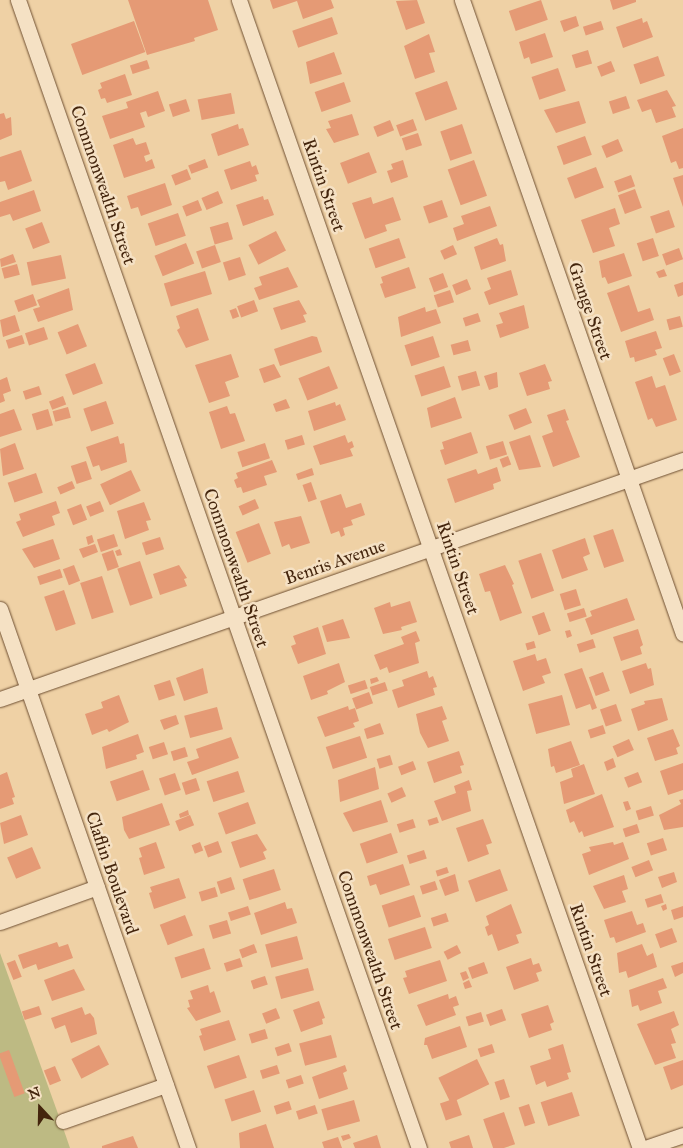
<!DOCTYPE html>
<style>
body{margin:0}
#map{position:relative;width:683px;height:1148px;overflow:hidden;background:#efd1a5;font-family:"IM FELL Great Primer",serif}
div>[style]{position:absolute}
.green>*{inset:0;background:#bdba83}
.building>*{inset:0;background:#e59a75;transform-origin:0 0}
.roads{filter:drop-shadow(0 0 1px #6f5033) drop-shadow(0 0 1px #6f5033)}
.street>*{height:15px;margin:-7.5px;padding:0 7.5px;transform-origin:7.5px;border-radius:7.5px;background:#f5e1c4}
span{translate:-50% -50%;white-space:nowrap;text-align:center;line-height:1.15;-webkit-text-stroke:5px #f5e1c4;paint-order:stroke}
.street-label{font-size:18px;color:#44250d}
.north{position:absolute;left:15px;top:1083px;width:50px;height:50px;-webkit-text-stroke:4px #f5e1c4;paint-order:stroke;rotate:339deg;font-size:14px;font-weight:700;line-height:20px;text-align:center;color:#44250d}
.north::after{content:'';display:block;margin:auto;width:18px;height:22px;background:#44250d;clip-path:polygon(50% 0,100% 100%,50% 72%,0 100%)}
</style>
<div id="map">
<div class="green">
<i style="clip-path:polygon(0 953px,61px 1122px,70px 1148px,0 1148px)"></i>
</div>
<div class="building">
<i style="clip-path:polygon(128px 0,208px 0,218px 30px,194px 38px,195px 41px,147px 55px)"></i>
<i style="clip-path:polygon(270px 0,331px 0,334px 8px,303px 19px,297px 1px,273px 9px)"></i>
<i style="clip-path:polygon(417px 0,425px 23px,406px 30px,396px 1px)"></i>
<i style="left:541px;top:0;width:21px;height:34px;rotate:71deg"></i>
<i style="clip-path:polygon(610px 0,636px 0,636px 2px,613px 10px)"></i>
<i style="clip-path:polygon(576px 16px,579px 26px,564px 32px,560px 21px)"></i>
<i style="left:332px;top:17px;width:18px;height:42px;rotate:71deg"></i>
<i style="clip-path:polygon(642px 18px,643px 23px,647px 21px,653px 37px,623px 48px,616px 27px)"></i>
<i style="left:134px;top:21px;width:33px;height:67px;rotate:70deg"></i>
<i style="left:601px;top:21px;width:9px;height:19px;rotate:72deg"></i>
<i style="clip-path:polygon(545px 33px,553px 57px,531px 64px,529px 57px,524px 59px,519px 42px)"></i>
<i style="clip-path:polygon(429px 34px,435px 52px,429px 53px,435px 72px,415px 79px,404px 46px)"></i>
<i style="left:588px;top:50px;width:14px;height:17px;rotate:73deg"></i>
<i style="clip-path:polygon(334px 52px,342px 74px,310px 84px,306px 62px)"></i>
<i style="left:658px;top:56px;width:21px;height:26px;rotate:71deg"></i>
<i style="left:147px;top:60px;width:9px;height:18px;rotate:72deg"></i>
<i style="left:611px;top:61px;width:11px;height:15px;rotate:68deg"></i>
<i style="left:558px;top:68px;width:24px;height:28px;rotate:71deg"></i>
<i style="clip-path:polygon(125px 74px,132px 95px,107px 103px,105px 98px,101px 99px,98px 90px,102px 88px,100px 83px)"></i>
<i style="left:447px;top:81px;width:30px;height:34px;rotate:70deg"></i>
<i style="left:344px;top:82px;width:21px;height:31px;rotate:71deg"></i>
<i style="clip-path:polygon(667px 90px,676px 106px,672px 107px,676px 117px,656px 123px,651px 109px,642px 112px,637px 100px)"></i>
<i style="clip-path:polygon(158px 91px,165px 111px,148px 117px,146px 111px,140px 113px,145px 127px,110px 139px,102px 116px,128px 108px,126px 102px)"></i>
<i style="left:231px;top:93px;width:21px;height:34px;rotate:79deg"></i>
<i style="left:626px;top:96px;width:13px;height:18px;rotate:72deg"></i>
<i style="left:186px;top:99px;width:13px;height:18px;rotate:72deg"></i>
<i style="clip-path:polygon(579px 101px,586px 123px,556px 133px,544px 110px)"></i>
<i style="clip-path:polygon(4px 113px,6px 119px,11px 117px,12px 135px,0 140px,0 114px)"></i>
<i style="clip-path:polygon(352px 114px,359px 135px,334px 143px,326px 129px,331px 128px,328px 121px)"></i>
<i style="left:413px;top:119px;width:12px;height:18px;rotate:70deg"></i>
<i style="left:390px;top:120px;width:11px;height:18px;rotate:68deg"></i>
<i style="clip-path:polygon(238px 124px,239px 129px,243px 128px,249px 145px,218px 156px,211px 134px)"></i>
<i style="left:462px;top:124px;width:31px;height:23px;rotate:71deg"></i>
<i style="clip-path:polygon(683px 128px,683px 168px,679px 169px,676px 161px,671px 163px,662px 136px)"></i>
<i style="left:418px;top:133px;width:13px;height:17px;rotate:72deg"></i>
<i style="left:585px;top:136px;width:20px;height:30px;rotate:70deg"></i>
<i style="clip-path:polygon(133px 138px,136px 145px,146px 142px,150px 154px,144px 156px,146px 162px,152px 159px,155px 168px,124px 178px,113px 145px)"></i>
<i style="left:618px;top:139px;width:13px;height:18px;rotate:67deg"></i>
<i style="clip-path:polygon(21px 150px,32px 181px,8px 190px,5px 181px,0 182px,0 157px)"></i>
<i style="left:369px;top:152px;width:22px;height:31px;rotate:69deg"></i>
<i style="left:205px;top:159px;width:9px;height:18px;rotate:69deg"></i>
<i style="clip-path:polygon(403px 160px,408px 177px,391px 183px,387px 171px,393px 169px,391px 164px)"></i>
<i style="left:474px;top:160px;width:38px;height:28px;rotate:70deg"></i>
<i style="clip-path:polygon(250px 161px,252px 167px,256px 165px,259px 174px,255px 175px,257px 181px,231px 190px,224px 170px)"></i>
<i style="left:596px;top:167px;width:22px;height:31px;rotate:69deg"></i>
<i style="left:187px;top:169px;width:11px;height:17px;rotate:68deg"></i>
<i style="left:631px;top:175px;width:12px;height:18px;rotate:70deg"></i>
<i style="clip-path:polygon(683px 175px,683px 207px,673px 178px)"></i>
<i style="clip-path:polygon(165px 183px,172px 205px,141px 216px,138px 207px,131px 209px,127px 196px)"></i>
<i style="left:635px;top:189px;width:20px;height:18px;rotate:70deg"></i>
<i style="clip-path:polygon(34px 190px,41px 211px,13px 221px,10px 214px,0 217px,0 202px)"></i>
<i style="left:218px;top:191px;width:13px;height:18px;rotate:67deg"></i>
<i style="clip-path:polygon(263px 196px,264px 200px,268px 199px,274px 215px,243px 226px,236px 205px)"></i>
<i style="clip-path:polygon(371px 197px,373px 204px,393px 197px,401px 220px,385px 225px,387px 231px,365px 239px,352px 203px)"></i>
<i style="left:198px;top:200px;width:11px;height:17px;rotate:68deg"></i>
<i style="left:442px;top:200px;width:18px;height:20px;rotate:71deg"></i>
<i style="clip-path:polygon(490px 206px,497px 226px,457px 241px,453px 228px,464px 224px,461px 216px)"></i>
<i style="clip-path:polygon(615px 208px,620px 224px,609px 228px,615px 246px,593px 253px,581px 220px)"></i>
<i style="left:669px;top:210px;width:18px;height:20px;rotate:71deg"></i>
<i style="left:178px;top:213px;width:24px;height:32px;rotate:71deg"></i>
<i style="left:42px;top:222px;width:22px;height:18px;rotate:69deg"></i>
<i style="left:228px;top:222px;width:18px;height:19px;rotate:74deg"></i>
<i style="left:276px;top:231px;width:22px;height:31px;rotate:63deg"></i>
<i style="left:399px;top:238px;width:21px;height:32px;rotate:71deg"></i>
<i style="clip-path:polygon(497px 238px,500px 245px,503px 244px,506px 261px,481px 270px,474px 247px)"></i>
<i style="left:653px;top:238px;width:19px;height:17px;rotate:72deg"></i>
<i style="left:186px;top:243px;width:22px;height:34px;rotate:68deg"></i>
<i style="left:215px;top:245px;width:18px;height:20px;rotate:71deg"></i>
<i style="left:453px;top:245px;width:10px;height:14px;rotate:66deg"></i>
<i style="left:679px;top:248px;width:12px;height:18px;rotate:70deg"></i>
<i style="clip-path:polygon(624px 253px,632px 276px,608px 284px,605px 277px,602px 278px,599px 261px)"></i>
<i style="clip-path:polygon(13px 254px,16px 262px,1px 267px,0 259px)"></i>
<i style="left:61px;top:255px;width:24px;height:35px;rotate:78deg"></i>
<i style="left:240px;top:257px;width:19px;height:18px;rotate:72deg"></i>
<i style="left:17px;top:264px;width:11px;height:16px;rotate:75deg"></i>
<i style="clip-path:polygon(288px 267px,298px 287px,259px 300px,254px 288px,262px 285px,259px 277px)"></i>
<i style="clip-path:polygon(409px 267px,416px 288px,385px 298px,380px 284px,383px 283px,381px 277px)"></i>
<i style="clip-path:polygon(664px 269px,667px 276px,659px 278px,656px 272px)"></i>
<i style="clip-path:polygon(511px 270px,518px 295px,489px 305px,484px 292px,491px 289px,487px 278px)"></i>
<i style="left:205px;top:271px;width:24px;height:43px;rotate:73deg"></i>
<i style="left:443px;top:273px;width:15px;height:15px;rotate:70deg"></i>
<i style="left:467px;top:279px;width:11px;height:16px;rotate:68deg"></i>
<i style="clip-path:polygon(683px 282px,683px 295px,678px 297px,674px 285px)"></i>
<i style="clip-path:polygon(629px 285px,638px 312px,650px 308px,654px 320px,621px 332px,607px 293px)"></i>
<i style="clip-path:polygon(69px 288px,73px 310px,38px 322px,33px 309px,40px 307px,37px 300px)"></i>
<i style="left:450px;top:290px;width:13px;height:17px;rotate:72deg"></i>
<i style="left:33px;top:294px;width:12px;height:20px;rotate:70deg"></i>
<i style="left:254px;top:300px;width:12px;height:18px;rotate:70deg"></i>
<i style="clip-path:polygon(299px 300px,307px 314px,303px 315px,306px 322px,281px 330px,273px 308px)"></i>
<i style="clip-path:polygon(524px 305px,529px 328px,500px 338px,496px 325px,503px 323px,499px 313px)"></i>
<i style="clip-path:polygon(425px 307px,426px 312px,436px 309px,441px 323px,401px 337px,398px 317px)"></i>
<i style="clip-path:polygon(198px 308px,209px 340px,186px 348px,177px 330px,180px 328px,176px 316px)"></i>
<i style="left:236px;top:308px;width:9px;height:7px;rotate:69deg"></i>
<i style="left:478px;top:313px;width:9px;height:16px;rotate:72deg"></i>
<i style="clip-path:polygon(15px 315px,20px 331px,3px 337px,0 320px)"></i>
<i style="left:680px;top:316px;width:11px;height:14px;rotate:75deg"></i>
<i style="left:78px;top:324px;width:24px;height:22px;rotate:68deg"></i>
<i style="left:44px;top:327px;width:13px;height:20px;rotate:72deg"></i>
<i style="clip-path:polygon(656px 331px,662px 348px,655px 350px,657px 355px,635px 362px,634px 357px,630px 358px,625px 341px)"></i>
<i style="left:22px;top:335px;width:9px;height:17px;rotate:72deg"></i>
<i style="clip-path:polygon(312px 336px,317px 337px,322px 352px,280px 366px,274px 349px)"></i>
<i style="left:433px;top:336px;width:22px;height:30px;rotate:72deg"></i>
<i style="left:468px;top:340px;width:11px;height:18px;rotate:75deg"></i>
<i style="clip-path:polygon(231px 354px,239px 377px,225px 382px,230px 396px,209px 403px,195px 365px)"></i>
<i style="left:674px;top:354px;width:19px;height:12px;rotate:69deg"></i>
<i style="left:95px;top:363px;width:22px;height:32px;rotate:69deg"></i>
<i style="clip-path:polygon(274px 364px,281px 377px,264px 383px,259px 369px)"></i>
<i style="clip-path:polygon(545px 364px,552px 381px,548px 382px,550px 389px,527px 396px,519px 373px)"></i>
<i style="left:329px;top:366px;width:24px;height:33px;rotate:68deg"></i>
<i style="left:444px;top:366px;width:22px;height:31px;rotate:72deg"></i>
<i style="left:476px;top:371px;width:15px;height:19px;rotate:74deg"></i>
<i style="clip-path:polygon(497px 372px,498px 387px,489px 390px,484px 376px)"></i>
<i style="clip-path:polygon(652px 376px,656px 388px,665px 385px,677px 420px,656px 427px,652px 418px,648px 420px,635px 382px)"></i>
<i style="clip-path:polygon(7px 377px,11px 391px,3px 394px,5px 401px,0 403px,0 380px)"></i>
<i style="left:39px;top:386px;width:9px;height:17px;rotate:72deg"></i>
<i style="left:63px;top:396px;width:9px;height:15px;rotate:69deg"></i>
<i style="clip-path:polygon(455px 397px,462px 418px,431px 428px,427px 408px)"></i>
<i style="clip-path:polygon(286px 399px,290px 408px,276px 412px,273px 404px)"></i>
<i style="left:106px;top:401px;width:24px;height:24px;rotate:71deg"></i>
<i style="clip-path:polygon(335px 402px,336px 406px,340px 404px,346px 420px,314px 431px,308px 411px)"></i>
<i style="clip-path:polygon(227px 406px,230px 414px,235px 413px,245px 441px,221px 449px,209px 412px)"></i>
<i style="left:68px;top:407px;width:11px;height:16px;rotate:75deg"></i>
<i style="left:526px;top:408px;width:16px;height:19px;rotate:68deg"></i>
<i style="clip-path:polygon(14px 409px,22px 430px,0 437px,0 414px)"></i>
<i style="left:48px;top:409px;width:17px;height:17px;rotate:73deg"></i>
<i style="clip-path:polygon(565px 409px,569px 420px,566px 421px,580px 457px,553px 467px,542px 436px,553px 432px,547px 415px)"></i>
<i style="clip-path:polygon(471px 432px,478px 453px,445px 465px,440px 450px,444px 449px,442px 442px)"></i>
<i style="left:302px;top:435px;width:10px;height:18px;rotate:73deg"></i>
<i style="clip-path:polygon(345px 435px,348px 443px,352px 441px,354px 447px,350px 449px,353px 456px,320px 465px,313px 446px)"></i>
<i style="clip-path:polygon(530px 435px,541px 467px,519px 470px,509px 442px)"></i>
<i style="clip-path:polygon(118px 436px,120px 444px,124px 443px,127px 462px,101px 471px,99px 465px,93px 467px,86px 447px)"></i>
<i style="left:503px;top:441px;width:14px;height:18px;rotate:73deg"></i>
<i style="clip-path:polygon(15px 443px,24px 469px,3px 476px,0 449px)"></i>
<i style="left:265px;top:443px;width:16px;height:29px;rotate:72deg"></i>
<i style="left:508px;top:456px;width:9px;height:9px;rotate:69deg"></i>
<i style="clip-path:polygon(272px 460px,277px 472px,264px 476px,267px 485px,243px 493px,241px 487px,237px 488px,234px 480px,238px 478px,236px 473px)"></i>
<i style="left:86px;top:461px;width:19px;height:16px;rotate:72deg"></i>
<i style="clip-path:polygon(497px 467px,501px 481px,493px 484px,494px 489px,455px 503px,447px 479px,476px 469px,478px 474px)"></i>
<i style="clip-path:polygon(312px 468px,314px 475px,298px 480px,296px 474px)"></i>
<i style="left:131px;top:470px;width:23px;height:34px;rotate:65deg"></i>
<i style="left:36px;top:473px;width:21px;height:30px;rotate:71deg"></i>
<i style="left:72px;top:481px;width:8px;height:16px;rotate:67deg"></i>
<i style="left:311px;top:482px;width:18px;height:9px;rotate:71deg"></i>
<i style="clip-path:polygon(341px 494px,346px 508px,361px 503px,365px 515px,351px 520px,353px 525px,343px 528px,345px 535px,341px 537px,339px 531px,331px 534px,320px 501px)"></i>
<i style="left:255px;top:499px;width:10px;height:18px;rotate:66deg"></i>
<i style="clip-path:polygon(56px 501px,60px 513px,52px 516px,55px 525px,23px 537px,16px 522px,21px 520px,19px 514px)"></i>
<i style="left:100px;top:501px;width:11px;height:15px;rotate:68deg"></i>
<i style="clip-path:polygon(144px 502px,151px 520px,146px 521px,149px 530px,125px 539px,117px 511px)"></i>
<i style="left:81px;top:504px;width:17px;height:15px;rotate:69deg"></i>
<i style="clip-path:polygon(301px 516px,310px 543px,291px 549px,289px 544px,282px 547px,274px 522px)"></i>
<i style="left:259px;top:523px;width:33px;height:25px;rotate:69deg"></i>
<i style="left:613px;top:529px;width:34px;height:21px;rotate:71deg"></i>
<i style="left:114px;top:534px;width:13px;height:18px;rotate:72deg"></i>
<i style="clip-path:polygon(92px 535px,94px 542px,88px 545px,86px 537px)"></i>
<i style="left:160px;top:537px;width:13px;height:19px;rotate:72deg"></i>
<i style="clip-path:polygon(585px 538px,590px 554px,583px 557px,588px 570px,562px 579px,552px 550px)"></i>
<i style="clip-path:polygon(53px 539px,60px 559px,34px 568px,22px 549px)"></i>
<i style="clip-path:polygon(95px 544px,98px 552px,83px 558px,79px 549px)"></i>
<i style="clip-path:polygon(120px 549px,122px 555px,117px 556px,115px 551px)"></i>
<i style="left:113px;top:550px;width:18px;height:12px;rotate:71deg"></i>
<i style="left:541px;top:553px;width:40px;height:24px;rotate:71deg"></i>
<i style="left:140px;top:561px;width:39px;height:24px;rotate:71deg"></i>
<i style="left:74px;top:565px;width:17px;height:12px;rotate:69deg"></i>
<i style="clip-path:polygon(179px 565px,187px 578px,184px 579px,187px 586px,160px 595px,153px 574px)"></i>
<i style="clip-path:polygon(505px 565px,514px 584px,512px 585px,522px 613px,500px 621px,490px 591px,485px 592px,479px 574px)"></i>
<i style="left:60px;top:569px;width:9px;height:24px;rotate:72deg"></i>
<i style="left:102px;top:576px;width:38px;height:23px;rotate:72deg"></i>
<i style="left:576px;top:589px;width:17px;height:17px;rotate:73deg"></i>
<i style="left:64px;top:590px;width:36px;height:21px;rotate:71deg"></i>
<i style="clip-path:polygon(627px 598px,635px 620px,591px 635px,585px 619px,592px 616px,590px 611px)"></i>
<i style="clip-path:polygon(410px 601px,417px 622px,401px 627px,402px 630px,383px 634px,374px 608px,390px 602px,391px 607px)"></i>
<i style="left:584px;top:608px;width:9px;height:18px;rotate:72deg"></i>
<i style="left:544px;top:612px;width:20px;height:13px;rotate:70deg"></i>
<i style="clip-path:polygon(343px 619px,350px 638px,327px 642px,322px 626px)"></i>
<i style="clip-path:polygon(318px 627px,326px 654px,298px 664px,291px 646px,296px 644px,293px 636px)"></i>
<i style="clip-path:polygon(638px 629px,643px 645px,640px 647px,642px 654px,621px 661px,613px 637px)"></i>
<i style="clip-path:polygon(570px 630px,572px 636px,567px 638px,565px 631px)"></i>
<i style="clip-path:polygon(416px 631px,420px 641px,415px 643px,419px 663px,389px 673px,387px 667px,380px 670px,374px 655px,404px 644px,401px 637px)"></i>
<i style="left:593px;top:639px;width:9px;height:17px;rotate:72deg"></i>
<i style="left:534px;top:641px;width:7px;height:9px;rotate:74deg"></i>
<i style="clip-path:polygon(535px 654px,537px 661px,546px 658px,551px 673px,542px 676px,545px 683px,523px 691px,513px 661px)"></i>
<i style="clip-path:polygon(339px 663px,345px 682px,327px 691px,328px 694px,311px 700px,303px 676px)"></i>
<i style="clip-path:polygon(646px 663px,648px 669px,651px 668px,654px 685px,630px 694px,622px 671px)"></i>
<i style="clip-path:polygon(203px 668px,208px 693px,184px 701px,176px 678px)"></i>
<i style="clip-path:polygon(582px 668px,597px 708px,592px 710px,590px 704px,576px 709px,564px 674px)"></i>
<i style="clip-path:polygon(427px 671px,429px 678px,433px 676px,437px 687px,433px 688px,435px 695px,398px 708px,392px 690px,404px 686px,402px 680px)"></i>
<i style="left:603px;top:672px;width:20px;height:15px;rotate:70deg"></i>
<i style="clip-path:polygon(377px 677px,379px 681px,371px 684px,370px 679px)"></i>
<i style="left:170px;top:680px;width:16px;height:17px;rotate:72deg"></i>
<i style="left:365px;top:680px;width:9px;height:18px;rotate:72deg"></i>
<i style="left:385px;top:682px;width:9px;height:16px;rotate:72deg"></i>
<i style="left:369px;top:692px;width:12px;height:18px;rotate:70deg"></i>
<i style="clip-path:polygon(119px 695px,129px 722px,109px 732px,107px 729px,92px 735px,85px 714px,103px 708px,101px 702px)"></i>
<i style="left:562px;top:695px;width:31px;height:35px;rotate:75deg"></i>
<i style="clip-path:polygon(662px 698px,668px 720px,638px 731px,631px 709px,645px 704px,644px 701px)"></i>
<i style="left:616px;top:704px;width:18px;height:17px;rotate:71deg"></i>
<i style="clip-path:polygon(348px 706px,349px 710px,355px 708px,359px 721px,353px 723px,355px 727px,325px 737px,317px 717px)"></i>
<i style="clip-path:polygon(442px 706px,447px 719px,442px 721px,449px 741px,428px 748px,420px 733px,416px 714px)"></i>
<i style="left:217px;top:707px;width:23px;height:34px;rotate:75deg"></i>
<i style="clip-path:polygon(176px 715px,179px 724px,164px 730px,160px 720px)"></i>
<i style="clip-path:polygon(380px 723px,384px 734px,367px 739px,364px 729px)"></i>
<i style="left:603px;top:725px;width:9px;height:16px;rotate:72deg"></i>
<i style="clip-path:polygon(673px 729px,680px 746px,676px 748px,678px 754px,655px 761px,647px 738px)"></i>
<i style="clip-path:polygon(138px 734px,144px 752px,136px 755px,137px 759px,106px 769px,102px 747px)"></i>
<i style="left:360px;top:736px;width:23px;height:36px;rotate:72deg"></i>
<i style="clip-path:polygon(231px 737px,239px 758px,192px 775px,187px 762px,199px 758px,196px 749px)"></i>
<i style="left:629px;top:739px;width:12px;height:18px;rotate:66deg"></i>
<i style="clip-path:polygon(571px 741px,580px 765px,556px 773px,554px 766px,551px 767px,548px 749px)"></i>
<i style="left:164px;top:742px;width:13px;height:16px;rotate:72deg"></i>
<i style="left:185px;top:747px;width:10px;height:15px;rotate:73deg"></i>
<i style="clip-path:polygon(459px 751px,464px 765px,460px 766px,462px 773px,434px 783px,427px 762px)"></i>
<i style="left:390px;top:755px;width:10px;height:14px;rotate:73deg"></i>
<i style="clip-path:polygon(613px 758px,616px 767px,607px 771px,604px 762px)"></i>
<i style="left:413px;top:761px;width:9px;height:16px;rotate:69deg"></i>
<i style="clip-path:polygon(683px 763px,683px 790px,668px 795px,660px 771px)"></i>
<i style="clip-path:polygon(584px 764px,595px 794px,564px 804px,560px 782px,573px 777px,571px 769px)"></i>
<i style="clip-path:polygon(375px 767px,379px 789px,340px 802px,338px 780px)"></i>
<i style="left:143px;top:770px;width:21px;height:35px;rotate:71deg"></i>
<i style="left:238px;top:771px;width:22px;height:33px;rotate:72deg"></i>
<i style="clip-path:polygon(7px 772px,15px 797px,12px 798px,14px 804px,0 809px,0 775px)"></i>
<i style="left:638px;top:772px;width:11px;height:15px;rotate:68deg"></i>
<i style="left:175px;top:773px;width:18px;height:17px;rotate:71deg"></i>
<i style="left:196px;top:778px;width:13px;height:15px;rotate:72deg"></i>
<i style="clip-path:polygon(469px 780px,472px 790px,467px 791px,471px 811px,442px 821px,434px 801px,456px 793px,454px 786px)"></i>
<i style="left:402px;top:787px;width:10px;height:16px;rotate:66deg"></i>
<i style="clip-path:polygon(602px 794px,614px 827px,584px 837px,582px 831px,579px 833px,574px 821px,570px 823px,566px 810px)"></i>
<i style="clip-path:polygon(683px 799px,683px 827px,664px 830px,659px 815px,681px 804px,679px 800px)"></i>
<i style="clip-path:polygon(381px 800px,388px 822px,353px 832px,343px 813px)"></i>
<i style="clip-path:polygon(628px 801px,631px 809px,626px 811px,623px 802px)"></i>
<i style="left:248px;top:802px;width:23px;height:32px;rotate:70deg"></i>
<i style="clip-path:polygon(162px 803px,170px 825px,129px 839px,124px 830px,122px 817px)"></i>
<i style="left:651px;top:806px;width:10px;height:16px;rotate:73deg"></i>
<i style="clip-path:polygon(188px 810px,189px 815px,180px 818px,179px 814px)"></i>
<i style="clip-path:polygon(21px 815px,28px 835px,4px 844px,0 823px)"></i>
<i style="left:190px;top:815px;width:11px;height:16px;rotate:68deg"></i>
<i style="left:437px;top:817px;width:6px;height:10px;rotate:72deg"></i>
<i style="left:413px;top:819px;width:9px;height:17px;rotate:72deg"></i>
<i style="clip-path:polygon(483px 819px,492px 843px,486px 845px,489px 854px,468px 862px,456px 828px)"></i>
<i style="left:637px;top:824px;width:9px;height:15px;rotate:72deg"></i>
<i style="left:391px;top:833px;width:21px;height:33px;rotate:71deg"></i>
<i style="clip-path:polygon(257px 834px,267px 850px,263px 852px,266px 859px,240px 868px,231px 842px)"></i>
<i style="left:663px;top:838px;width:13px;height:17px;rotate:72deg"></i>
<i style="left:218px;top:841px;width:12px;height:15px;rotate:70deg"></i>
<i style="clip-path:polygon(156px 842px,165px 868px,144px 875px,139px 858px,142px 857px,139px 848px)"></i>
<i style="left:200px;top:842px;width:9px;height:9px;rotate:69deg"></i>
<i style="clip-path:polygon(613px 842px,614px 845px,623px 842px,629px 859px,589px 875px,582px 854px,591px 851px,589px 847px)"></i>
<i style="left:32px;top:847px;width:23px;height:27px;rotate:67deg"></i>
<i style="left:424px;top:850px;width:9px;height:18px;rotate:72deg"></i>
<i style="left:649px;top:860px;width:11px;height:19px;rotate:68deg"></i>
<i style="clip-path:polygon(403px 864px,410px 885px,380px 895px,376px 884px,370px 886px,367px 876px)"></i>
<i style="left:447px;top:867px;width:6px;height:12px;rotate:72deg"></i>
<i style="left:274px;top:869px;width:22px;height:33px;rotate:72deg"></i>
<i style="left:500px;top:869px;width:23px;height:34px;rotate:70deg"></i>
<i style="clip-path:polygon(674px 872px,677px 882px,662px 888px,658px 877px)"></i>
<i style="clip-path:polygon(455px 874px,459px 891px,445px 896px,439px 880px)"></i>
<i style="clip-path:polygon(624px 875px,628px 889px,622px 891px,626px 902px,604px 909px,593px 886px)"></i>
<i style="left:231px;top:877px;width:13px;height:15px;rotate:72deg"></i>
<i style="clip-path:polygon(179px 878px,186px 898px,154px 909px,149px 893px,152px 892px,150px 887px)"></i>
<i style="left:435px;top:881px;width:9px;height:16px;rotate:72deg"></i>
<i style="left:215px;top:887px;width:10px;height:17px;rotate:73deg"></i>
<i style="left:661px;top:894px;width:9px;height:17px;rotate:72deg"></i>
<i style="left:414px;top:895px;width:23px;height:34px;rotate:72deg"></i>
<i style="clip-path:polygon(285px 902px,287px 909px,292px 908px,297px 923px,261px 935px,254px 913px)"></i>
<i style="clip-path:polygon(511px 904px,522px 933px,516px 935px,519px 943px,498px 951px,492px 934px,488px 936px,485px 927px,489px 925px,486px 916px)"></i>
<i style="clip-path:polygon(666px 904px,667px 909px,663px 911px,661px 906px)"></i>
<i style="left:248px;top:906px;width:9px;height:21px;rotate:72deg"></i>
<i style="clip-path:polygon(683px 906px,683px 917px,674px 920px,671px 910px)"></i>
<i style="clip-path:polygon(632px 911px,637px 925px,643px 923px,646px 932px,616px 943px,614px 937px,610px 938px,604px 920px)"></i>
<i style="left:446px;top:913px;width:9px;height:16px;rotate:72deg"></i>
<i style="left:185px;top:915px;width:22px;height:27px;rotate:69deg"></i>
<i style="left:227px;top:920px;width:14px;height:19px;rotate:73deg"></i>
<i style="left:425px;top:927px;width:22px;height:39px;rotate:72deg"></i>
<i style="left:672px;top:928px;width:15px;height:18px;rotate:70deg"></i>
<i style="left:297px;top:936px;width:24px;height:33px;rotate:75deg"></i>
<i style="clip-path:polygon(57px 942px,59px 947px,68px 944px,73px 958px,38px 970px,36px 964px,23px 969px,18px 955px)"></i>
<i style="left:254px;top:944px;width:9px;height:16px;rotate:69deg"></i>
<i style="clip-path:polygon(642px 944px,647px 956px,653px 953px,657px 967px,628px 978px,626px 971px,619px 973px,617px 953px)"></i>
<i style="left:457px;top:945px;width:9px;height:15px;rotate:63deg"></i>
<i style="left:204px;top:948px;width:22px;height:31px;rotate:72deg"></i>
<i style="left:240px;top:958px;width:9px;height:17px;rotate:72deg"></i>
<i style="clip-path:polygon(531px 958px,533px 965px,539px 963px,542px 971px,536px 973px,539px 981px,514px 990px,506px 967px)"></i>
<i style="left:15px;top:960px;width:18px;height:9px;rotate:68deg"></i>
<i style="clip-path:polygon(440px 960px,447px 981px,409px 994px,403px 978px,407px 977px,405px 971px)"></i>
<i style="left:484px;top:962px;width:12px;height:17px;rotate:70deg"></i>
<i style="clip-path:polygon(683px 962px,683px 973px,675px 977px,671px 966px)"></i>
<i style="left:308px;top:968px;width:23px;height:34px;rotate:75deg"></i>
<i style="clip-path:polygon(74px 969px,85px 990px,52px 1001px,44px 980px)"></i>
<i style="clip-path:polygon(466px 971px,469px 978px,463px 981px,460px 973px)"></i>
<i style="left:265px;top:976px;width:9px;height:15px;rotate:72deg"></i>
<i style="clip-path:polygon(663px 978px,667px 988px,658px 991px,662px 1003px,640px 1011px,638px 1005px,632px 1007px,629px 990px)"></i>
<i style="clip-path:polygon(469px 980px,472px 987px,465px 989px,463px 983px)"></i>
<i style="clip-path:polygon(208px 985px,210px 993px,214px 991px,221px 1012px,196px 1021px,187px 1008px,190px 1007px,188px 1000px,193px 999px,190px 991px)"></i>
<i style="clip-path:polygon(448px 994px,449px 999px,456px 996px,459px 1005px,453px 1007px,456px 1015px,426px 1026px,417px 1005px)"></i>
<i style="clip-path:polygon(319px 1001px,325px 1018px,322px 1019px,323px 1024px,301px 1032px,293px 1010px)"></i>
<i style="clip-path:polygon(548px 1005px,554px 1022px,550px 1024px,552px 1030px,529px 1038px,521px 1014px)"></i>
<i style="left:39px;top:1006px;width:9px;height:18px;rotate:72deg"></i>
<i style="clip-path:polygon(82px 1007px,85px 1015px,90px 1013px,94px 1018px,97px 1034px,71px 1043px,65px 1025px,55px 1029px,51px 1018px)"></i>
<i style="left:276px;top:1008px;width:11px;height:15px;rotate:68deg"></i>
<i style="left:502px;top:1009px;width:12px;height:17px;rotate:70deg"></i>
<i style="clip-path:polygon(674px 1011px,679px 1025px,671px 1029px,676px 1043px,671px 1044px,676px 1058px,655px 1065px,637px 1024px)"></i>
<i style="left:481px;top:1012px;width:10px;height:16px;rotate:73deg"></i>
<i style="clip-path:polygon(229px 1020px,236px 1040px,204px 1051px,199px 1036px,202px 1035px,200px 1029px)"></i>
<i style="clip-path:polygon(460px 1026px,467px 1047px,432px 1059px,427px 1045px,424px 1045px,425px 1038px)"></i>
<i style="left:265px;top:1029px;width:10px;height:17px;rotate:73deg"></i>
<i style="left:331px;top:1035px;width:23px;height:33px;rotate:75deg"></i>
<i style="left:289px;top:1043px;width:9px;height:15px;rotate:72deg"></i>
<i style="left:492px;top:1044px;width:9px;height:15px;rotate:72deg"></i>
<i style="clip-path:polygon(563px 1044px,571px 1072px,567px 1073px,569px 1079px,547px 1087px,545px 1081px,536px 1085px,530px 1066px,551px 1059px,548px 1049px)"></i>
<i style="left:99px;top:1045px;width:22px;height:31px;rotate:63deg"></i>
<i style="left:9px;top:1050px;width:46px;height:11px;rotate:70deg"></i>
<i style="left:239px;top:1055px;width:24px;height:34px;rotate:71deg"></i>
<i style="left:477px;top:1059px;width:28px;height:43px;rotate:64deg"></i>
<i style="clip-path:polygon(683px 1060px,683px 1085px,671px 1090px,663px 1067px)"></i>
<i style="left:277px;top:1065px;width:9px;height:18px;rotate:72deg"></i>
<i style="clip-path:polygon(345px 1065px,347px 1071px,343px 1073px,348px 1089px,319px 1099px,312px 1077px)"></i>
<i style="left:55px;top:1066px;width:16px;height:12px;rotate:68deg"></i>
<i style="left:301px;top:1075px;width:9px;height:16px;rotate:72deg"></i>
<i style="left:504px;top:1079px;width:19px;height:10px;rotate:72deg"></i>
<i style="left:254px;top:1090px;width:23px;height:31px;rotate:72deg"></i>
<i style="left:572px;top:1092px;width:25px;height:33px;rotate:72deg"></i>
<i style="left:456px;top:1098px;width:18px;height:17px;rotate:71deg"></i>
<i style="left:354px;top:1100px;width:22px;height:34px;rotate:74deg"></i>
<i style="left:289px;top:1101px;width:9px;height:16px;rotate:72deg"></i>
<i style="left:529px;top:1104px;width:20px;height:11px;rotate:72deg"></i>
<i style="left:315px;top:1105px;width:9px;height:20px;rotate:72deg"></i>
<i style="left:504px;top:1112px;width:34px;height:22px;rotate:71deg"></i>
<i style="clip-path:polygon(266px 1124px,274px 1148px,240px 1148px,239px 1133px)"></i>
<i style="clip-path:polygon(349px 1134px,351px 1138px,343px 1141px,341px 1136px)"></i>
<i style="clip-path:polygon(377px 1135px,381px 1148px,355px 1148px,353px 1143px)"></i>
<i style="clip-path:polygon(469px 1135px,473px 1148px,451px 1148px,449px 1142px)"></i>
<i style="clip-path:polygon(133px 1136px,138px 1148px,102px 1148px,102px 1146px)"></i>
<i style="clip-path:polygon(338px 1137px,342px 1148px,324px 1148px,322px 1142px)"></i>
</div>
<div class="roads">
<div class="street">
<i style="left:18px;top:0;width:1216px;rotate:70.75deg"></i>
<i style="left:239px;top:0;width:1216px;rotate:70.75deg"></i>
<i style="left:462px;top:0;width:671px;rotate:70.78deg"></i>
<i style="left:0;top:609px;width:571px;rotate:70.77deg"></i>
<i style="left:0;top:699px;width:724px;rotate:-19.29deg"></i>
<i style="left:0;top:922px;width:103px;rotate:-19.8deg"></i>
<i style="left:63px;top:1121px;width:109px;rotate:-19.3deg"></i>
<i style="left:645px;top:1148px;width:40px;rotate:-18.9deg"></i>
</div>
</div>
<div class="street-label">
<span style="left:103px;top:185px;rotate:71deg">Commonwealth Street</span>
<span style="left:324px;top:185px;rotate:71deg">Rintin Street</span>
<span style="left:590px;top:311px;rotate:71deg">Grange Street</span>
<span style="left:335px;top:562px;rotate:-19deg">Benris Avenue</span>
<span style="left:236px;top:568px;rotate:71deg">Commonwealth Street</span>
<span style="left:458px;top:568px;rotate:71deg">Rintin Street</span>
<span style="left:112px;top:873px;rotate:71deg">Claflin Boulevard</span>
<span style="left:370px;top:950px;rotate:71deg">Commonwealth Street</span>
<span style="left:591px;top:950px;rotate:71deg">Rintin Street</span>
</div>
<div class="north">N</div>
</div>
